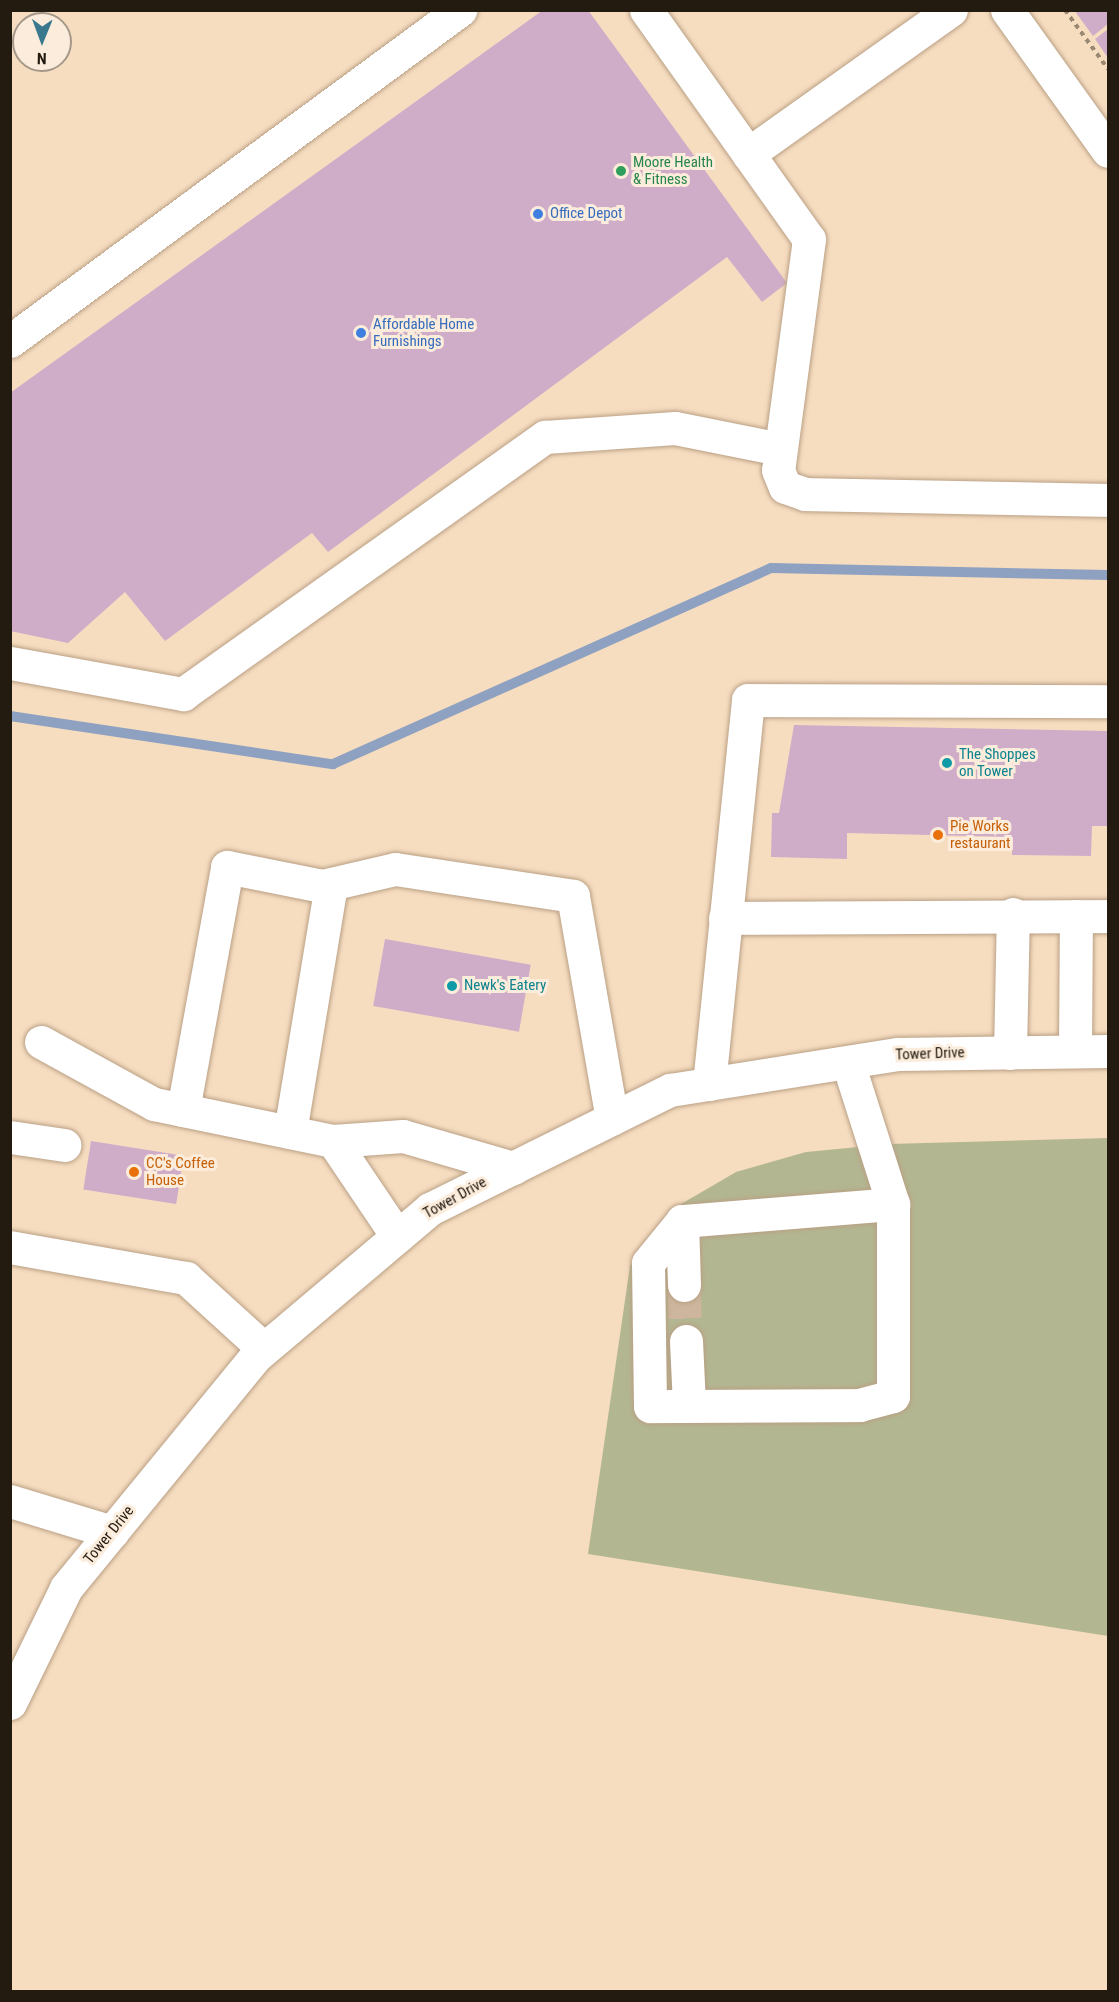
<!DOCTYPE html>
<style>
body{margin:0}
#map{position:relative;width:1119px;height:2002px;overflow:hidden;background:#f7ddc0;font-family:"Roboto Condensed",sans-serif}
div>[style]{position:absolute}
.forest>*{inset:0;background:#b3b791}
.stream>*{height:10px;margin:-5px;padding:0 5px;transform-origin:5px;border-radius:5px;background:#8ea1c1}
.building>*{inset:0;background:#cfadc8;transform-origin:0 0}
.minor-tunnel>*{height:33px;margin-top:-16.5px;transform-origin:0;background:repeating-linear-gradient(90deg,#cdb69d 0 33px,transparent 0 49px)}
.path>*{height:4px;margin-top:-2px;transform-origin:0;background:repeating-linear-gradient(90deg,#9a8873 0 4.5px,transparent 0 9px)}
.roads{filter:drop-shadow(0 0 2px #b9a085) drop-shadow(0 0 2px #b9a085)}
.minor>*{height:33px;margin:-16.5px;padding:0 16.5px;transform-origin:16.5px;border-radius:16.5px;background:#fff}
.dots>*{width:16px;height:16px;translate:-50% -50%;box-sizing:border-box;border:3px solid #fcecdb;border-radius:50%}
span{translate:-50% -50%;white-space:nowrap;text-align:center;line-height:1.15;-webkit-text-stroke:6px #fcecdb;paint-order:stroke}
.leisure-label{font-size:15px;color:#27864d}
.left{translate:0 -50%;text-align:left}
.shop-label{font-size:15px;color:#366cbe}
.culture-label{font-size:15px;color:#0d838f}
.food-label{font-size:15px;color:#c56008}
.street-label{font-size:15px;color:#231a10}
.frame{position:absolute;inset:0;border:12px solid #231a10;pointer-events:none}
.north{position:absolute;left:12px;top:12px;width:60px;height:60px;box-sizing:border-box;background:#fcecdb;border:2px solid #a5988a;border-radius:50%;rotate:181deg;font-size:16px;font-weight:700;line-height:24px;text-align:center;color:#231a10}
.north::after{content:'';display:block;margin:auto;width:21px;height:27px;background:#39788d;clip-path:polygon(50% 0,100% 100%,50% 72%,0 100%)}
</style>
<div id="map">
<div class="forest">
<i style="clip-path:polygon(1108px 1138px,1108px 1636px,588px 1554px,630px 1266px,676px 1207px,736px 1172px,806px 1152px,889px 1144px)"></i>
</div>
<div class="stream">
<i style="left:10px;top:716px;width:327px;rotate:8.5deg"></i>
<i style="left:333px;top:764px;width:480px;rotate:-24.1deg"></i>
<i style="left:771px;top:568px;width:337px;rotate:1.2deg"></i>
</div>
<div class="building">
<i style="clip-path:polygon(543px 10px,588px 10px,787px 283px,762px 302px,727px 257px,328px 552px,312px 533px,165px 641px,125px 592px,68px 643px,10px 631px,10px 393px)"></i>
<i style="clip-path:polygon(1074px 10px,1108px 10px,1108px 24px,1093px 36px)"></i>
<i style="clip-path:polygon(1108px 29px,1108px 58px,1095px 39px)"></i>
<i style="clip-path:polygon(794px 725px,1108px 731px,1108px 826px,1092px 826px,1091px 856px,1012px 855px,1012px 837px,847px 833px,847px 859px,771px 857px,772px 813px,779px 813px)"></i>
<i style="left:385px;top:939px;width:148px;height:68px;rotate:10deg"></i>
<i style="left:91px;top:1141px;width:94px;height:49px;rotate:9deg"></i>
</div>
<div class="minor-tunnel">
<i style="left:684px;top:1285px;width:56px;rotate:88deg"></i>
</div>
<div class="path">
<i style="left:1065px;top:10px;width:73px;rotate:53.9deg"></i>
</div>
<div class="roads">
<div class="minor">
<i style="left:646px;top:10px;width:281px;rotate:54.6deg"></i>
<i style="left:809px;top:239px;width:233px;rotate:97.6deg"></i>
<i style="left:778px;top:470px;width:18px;rotate:68deg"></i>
<i style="left:785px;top:487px;width:21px;rotate:19deg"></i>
<i style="left:805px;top:494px;width:303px;rotate:1.1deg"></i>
<i style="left:1007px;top:10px;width:173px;rotate:54.4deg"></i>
<i style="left:748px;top:154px;width:249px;rotate:-35.4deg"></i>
<i style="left:10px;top:341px;width:559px;rotate:-36.34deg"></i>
<i style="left:10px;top:663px;width:176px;rotate:10.2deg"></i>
<i style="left:183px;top:694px;width:444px;rotate:-35.4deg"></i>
<i style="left:545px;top:437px;width:130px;rotate:-4deg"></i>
<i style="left:675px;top:428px;width:107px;rotate:11.3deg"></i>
<i style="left:725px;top:918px;width:383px;rotate:-0.3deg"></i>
<i style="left:41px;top:1042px;width:129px;rotate:28.8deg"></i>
<i style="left:154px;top:1104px;width:183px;rotate:11.7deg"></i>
<i style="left:333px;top:1141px;width:70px;rotate:-4.1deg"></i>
<i style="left:403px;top:1136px;width:115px;rotate:16.2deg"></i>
<i style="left:1075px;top:1051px;width:135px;rotate:-89.6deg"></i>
<i style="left:1010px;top:1053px;width:139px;rotate:-88.8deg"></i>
<i style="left:848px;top:1063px;width:148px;rotate:72.3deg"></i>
<i style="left:893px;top:1204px;width:192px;rotate:90deg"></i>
<i style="left:893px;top:1396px;width:34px;rotate:165deg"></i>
<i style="left:860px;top:1405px;width:210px;rotate:179.7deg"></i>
<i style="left:650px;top:1406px;width:143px;rotate:-90.8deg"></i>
<i style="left:648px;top:1263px;width:54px;rotate:-51deg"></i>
<i style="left:682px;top:1221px;width:212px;rotate:-4.6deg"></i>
<i style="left:709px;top:1084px;width:386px;rotate:-84.2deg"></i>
<i style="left:748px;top:700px;width:360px;rotate:0.2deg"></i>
<i style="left:183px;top:1110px;width:247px;rotate:-79.7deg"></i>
<i style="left:227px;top:867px;width:97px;rotate:11.3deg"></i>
<i style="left:322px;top:886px;width:75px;rotate:-13.1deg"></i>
<i style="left:395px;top:869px;width:180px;rotate:8.6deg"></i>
<i style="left:573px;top:896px;width:226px;rotate:80.1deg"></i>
<i style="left:290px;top:1132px;width:251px;rotate:-80.6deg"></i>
<i style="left:10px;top:1137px;width:55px;rotate:8.4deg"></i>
<i style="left:333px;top:1141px;width:115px;rotate:56deg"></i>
<i style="left:682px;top:1221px;width:64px;rotate:88.2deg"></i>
<i style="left:10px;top:1247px;width:179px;rotate:10deg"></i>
<i style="left:186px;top:1278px;width:105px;rotate:42.3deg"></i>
<i style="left:686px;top:1341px;width:64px;rotate:87.3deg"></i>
<i style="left:10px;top:1501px;width:107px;rotate:16.9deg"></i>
<i style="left:10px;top:1703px;width:128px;rotate:-64deg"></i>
<i style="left:66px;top:1588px;width:300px;rotate:-50.7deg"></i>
<i style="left:256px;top:1356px;width:228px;rotate:-40.2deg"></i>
<i style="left:430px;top:1209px;width:268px;rotate:-26.4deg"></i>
<i style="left:670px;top:1090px;width:231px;rotate:-9deg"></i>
<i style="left:898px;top:1054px;width:210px;rotate:-0.8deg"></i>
</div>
</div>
<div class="dots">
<i style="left:621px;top:171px;background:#2e9e5b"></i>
<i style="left:538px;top:214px;background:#3f7fe0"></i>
<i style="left:361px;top:333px;background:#3f7fe0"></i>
<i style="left:947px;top:763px;background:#0f9aa8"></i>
<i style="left:938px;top:835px;background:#e8710a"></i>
<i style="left:452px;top:986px;background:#0f9aa8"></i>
<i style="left:134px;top:1172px;background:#e8710a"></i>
</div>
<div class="leisure-label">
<span class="left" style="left:633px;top:171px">Moore Health<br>&amp; Fitness</span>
</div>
<div class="shop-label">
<span class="left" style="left:550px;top:214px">Office Depot</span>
<span class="left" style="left:373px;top:333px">Affordable Home<br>Furnishings</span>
</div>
<div class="culture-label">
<span class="left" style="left:959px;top:763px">The Shoppes<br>on Tower</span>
<span class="left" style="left:464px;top:986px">Newk's Eatery</span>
</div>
<div class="food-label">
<span class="left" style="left:950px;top:835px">Pie Works<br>restaurant</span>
<span class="left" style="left:146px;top:1172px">CC's Coffee<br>House</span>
</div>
<div class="street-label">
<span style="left:930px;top:1054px;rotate:-2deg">Tower Drive</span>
<span style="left:455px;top:1198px;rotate:-29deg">Tower Drive</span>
<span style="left:109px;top:1535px;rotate:-51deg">Tower Drive</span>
</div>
<div class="frame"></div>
<div class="north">N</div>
</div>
